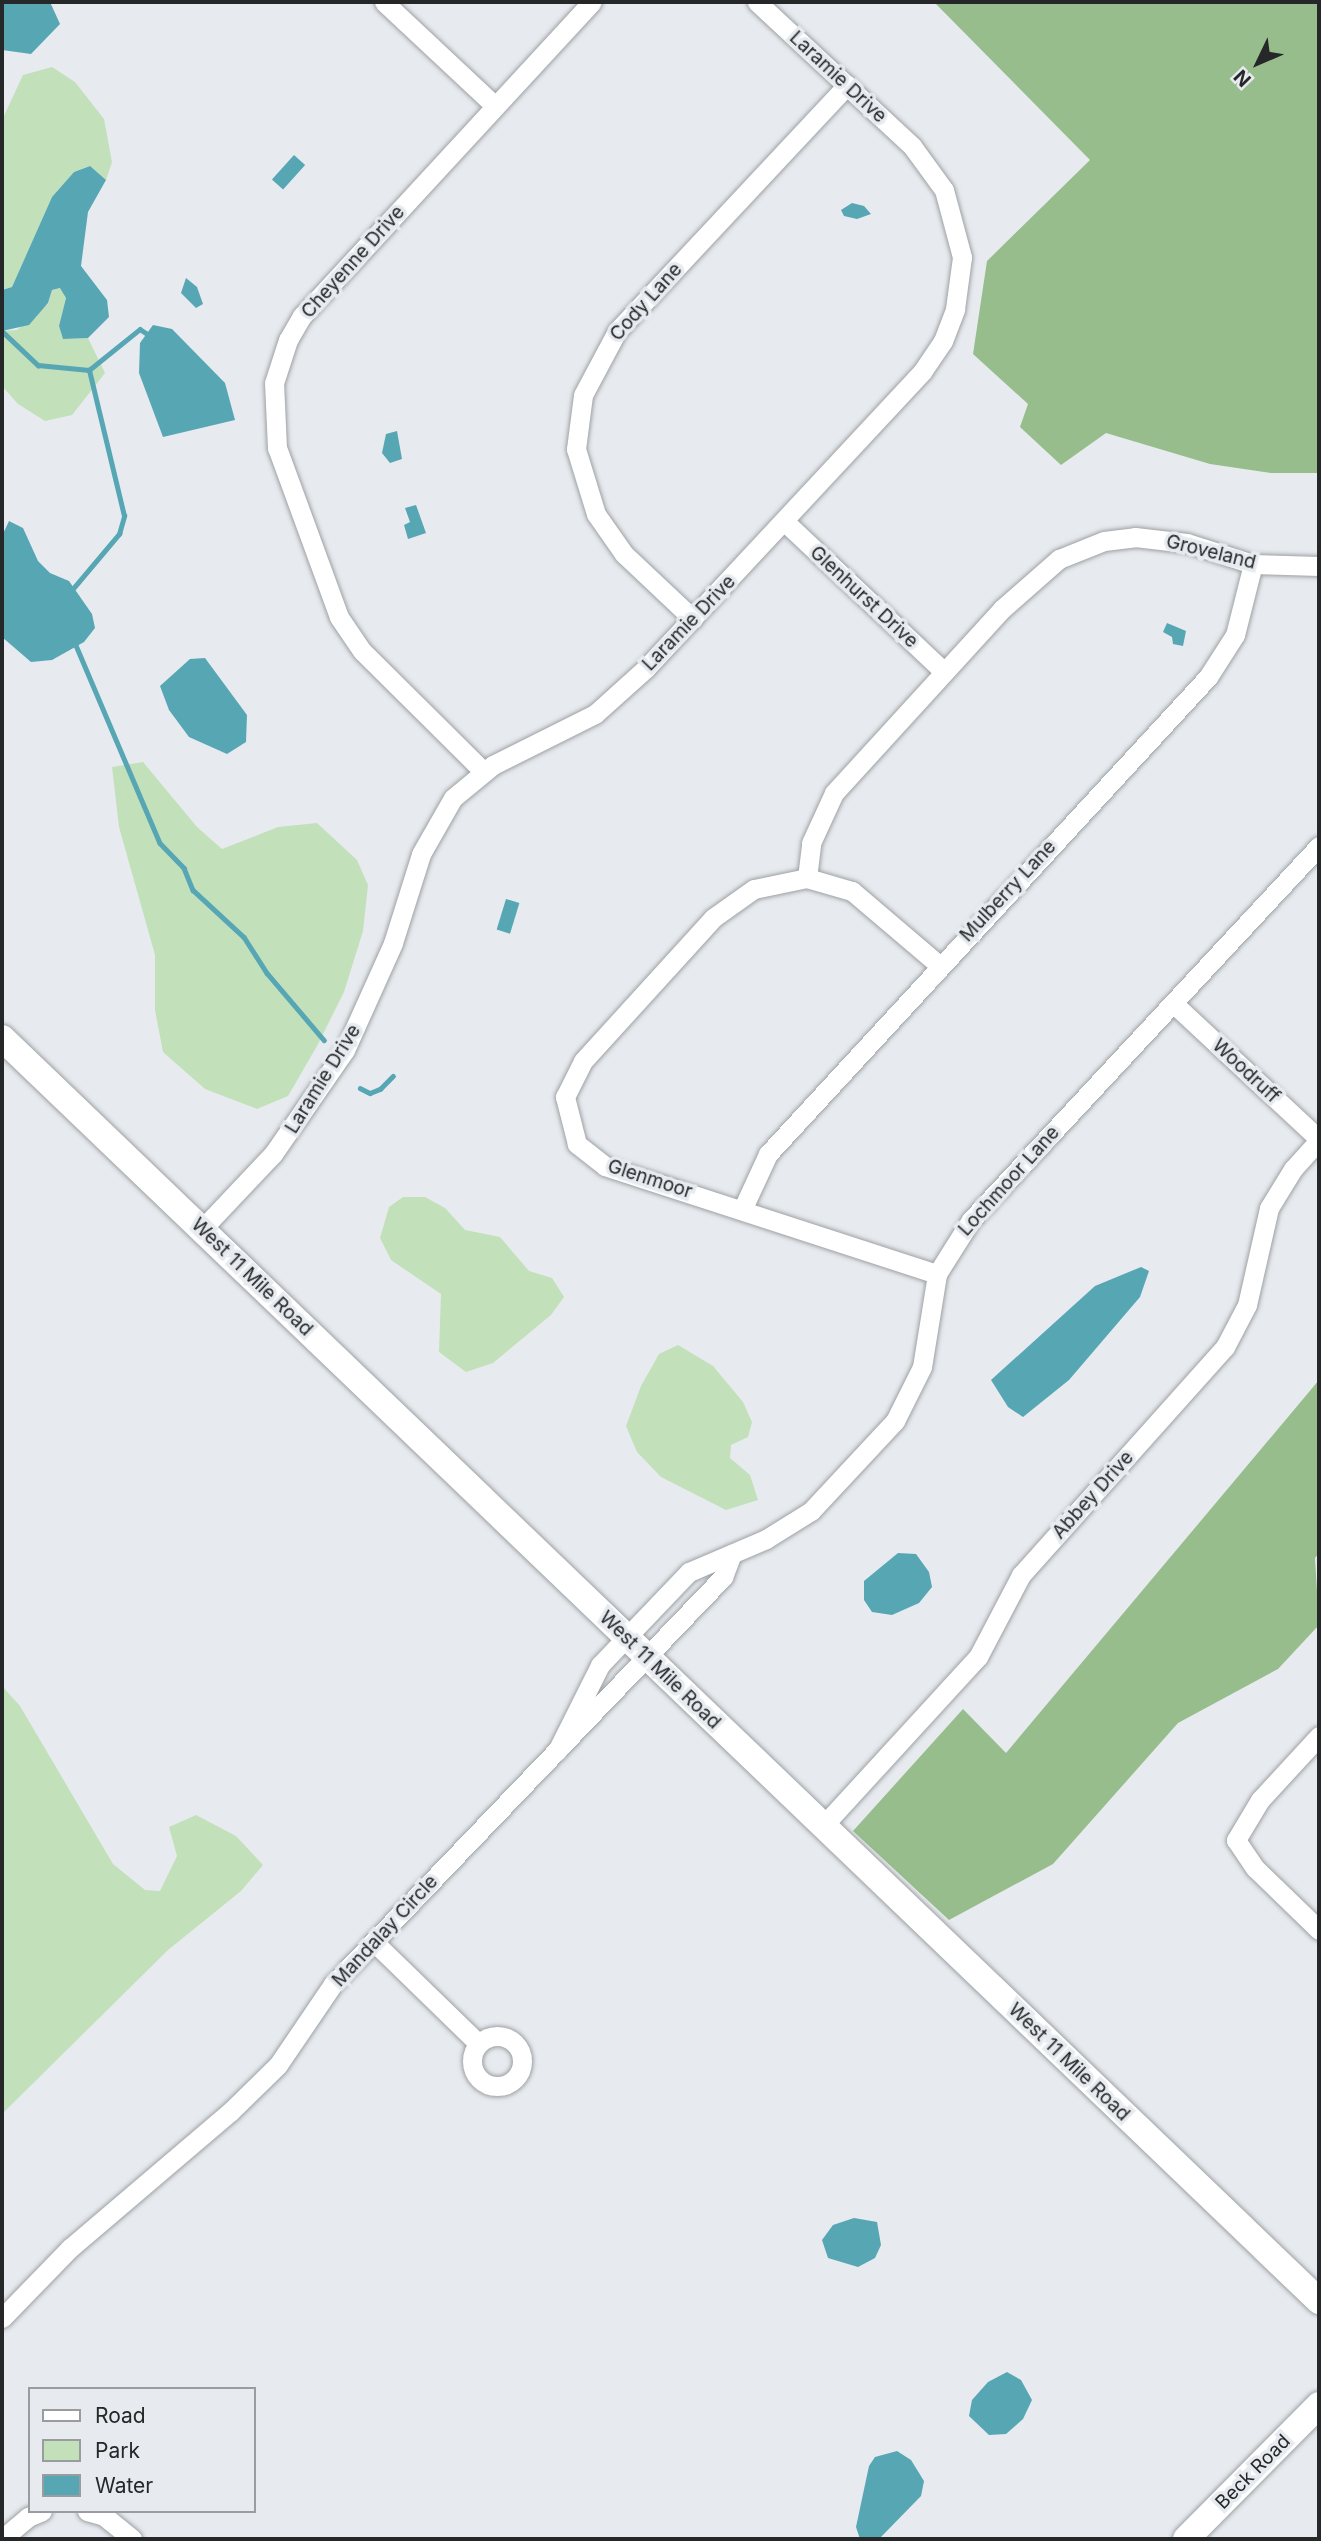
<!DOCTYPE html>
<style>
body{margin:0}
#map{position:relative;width:1321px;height:2541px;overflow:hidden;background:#e7ebef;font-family:Inter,sans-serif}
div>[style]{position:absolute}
.green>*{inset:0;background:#c2e0ba}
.forest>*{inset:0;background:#96bd8b}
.water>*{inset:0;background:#56a6b4;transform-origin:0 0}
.stream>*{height:4.5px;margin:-2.25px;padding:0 2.25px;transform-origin:2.25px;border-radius:2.25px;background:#56a6b4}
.roads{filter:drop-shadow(0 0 2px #9da1a4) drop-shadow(0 0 2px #9da1a4)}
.street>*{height:19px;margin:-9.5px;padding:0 9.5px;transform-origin:9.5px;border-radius:9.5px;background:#fff}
.street>.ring{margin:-9.5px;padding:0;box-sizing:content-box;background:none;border:19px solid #fff;border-radius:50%}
.secondary>*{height:26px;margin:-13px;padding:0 13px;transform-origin:13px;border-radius:13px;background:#fff}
span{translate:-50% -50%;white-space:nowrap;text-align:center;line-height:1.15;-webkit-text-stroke:7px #e7ebef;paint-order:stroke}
.street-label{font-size:19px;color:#252728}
.frame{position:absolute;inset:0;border:4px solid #252728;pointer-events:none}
.legend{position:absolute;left:28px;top:2387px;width:228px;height:126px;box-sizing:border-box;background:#e7ebef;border:2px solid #999d9f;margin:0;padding:9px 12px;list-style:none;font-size:21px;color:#252728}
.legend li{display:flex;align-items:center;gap:14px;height:35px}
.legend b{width:35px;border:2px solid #999d9f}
.north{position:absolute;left:1223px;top:28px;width:70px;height:70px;-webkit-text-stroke:5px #e7ebef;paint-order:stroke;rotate:226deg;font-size:19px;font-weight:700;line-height:28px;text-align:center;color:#252728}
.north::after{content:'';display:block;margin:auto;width:24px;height:32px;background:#252728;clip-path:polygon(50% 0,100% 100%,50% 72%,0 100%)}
</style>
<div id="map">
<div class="green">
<i style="clip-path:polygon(52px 67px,75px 82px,104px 119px,112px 162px,106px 180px,89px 166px,74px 172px,52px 197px,12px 287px,2px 290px,2px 120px,23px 75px)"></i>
<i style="clip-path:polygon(61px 288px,66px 298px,59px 326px,63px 339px,88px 338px,105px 373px,72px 415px,45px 421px,18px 404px,2px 386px,2px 331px,17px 330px,48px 304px,52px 290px)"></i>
<i style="clip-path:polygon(143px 762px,197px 827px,222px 849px,278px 827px,317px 823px,357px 860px,368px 885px,363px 931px,344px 992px,317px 1046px,288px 1096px,257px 1109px,205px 1089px,163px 1052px,155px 1010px,155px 955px,119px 827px,112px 767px)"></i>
<i style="clip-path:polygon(403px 1197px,425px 1197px,445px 1208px,465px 1230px,500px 1237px,529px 1271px,552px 1278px,564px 1297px,551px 1315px,493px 1363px,466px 1372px,439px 1352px,441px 1294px,391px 1260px,380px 1238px,389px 1207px)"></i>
<i style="clip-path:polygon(678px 1345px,713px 1366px,743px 1402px,752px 1422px,748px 1437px,731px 1445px,730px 1458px,750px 1475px,758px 1500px,726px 1510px,661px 1477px,637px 1452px,626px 1426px,641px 1386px,659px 1354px)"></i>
<i style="clip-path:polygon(2px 1686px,20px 1706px,113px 1864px,145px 1890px,160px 1891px,177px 1856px,169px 1827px,196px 1815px,236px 1836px,263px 1865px,241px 1891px,168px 1950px,2px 2114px)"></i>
</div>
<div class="forest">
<i style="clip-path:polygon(934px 2px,1319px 2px,1319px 473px,1271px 473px,1210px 464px,1106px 433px,1061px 465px,1020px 427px,1028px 404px,973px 354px,987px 261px,1090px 160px)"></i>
<i style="clip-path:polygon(1319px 1380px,1319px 1553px,1315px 1558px,1319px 1625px,1278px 1669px,1178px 1723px,1053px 1864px,949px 1920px,853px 1831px,963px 1709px,1006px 1753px)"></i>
</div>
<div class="water">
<i style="clip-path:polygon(2px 2px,50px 2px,60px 24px,31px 54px,2px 50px)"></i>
<i style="left:294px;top:155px;width:15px;height:33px;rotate:42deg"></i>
<i style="clip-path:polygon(90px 166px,106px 180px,88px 212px,81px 266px,107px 300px,109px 317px,88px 338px,63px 339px,59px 326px,66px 298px,60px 288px,52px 290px,48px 303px,29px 325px,2px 331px,2px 290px,12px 287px,52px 197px,74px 172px)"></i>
<i style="clip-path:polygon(852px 203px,864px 206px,871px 214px,857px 219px,844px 216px,841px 210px)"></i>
<i style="clip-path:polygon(186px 278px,197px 287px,203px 304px,196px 308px,181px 293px)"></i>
<i style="clip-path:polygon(153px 325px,172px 329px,225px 383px,235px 420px,163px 437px,139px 373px,140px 343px)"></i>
<i style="clip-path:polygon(397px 431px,402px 459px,390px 463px,382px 453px,386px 434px)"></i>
<i style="clip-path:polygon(416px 505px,426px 533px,408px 539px,404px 525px,410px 522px,405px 508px)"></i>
<i style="clip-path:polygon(9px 521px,23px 528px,38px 561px,50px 573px,69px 581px,92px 614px,95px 628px,84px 642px,52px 660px,31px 662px,2px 637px,2px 536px)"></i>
<i style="clip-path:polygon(1167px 623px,1186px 631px,1183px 646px,1173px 644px,1172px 637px,1163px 632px)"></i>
<i style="clip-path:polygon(205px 658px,247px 715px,246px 742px,227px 754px,189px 737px,169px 710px,160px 686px,190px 659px)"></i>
<i style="left:506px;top:899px;width:14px;height:32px;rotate:17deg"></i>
<i style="clip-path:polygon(1141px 1267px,1149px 1271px,1140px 1297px,1069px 1380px,1023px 1417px,1008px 1407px,991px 1380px,1095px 1286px)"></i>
<i style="clip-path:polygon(898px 1553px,916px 1554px,929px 1572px,932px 1587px,919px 1603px,892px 1615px,872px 1612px,864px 1600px,864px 1581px)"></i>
<i style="clip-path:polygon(854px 2218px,877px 2222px,881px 2245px,875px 2258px,858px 2267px,828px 2258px,822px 2240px,833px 2225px)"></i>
<i style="clip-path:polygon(1007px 2372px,1021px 2380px,1032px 2400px,1023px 2419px,1006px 2434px,989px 2435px,969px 2416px,972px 2400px,988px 2382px)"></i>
<i style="clip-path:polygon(897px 2451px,911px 2460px,924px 2481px,921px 2496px,879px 2539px,860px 2539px,856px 2527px,869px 2466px,875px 2457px)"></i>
</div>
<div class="stream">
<i style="left:2px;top:331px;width:50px;rotate:43.4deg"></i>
<i style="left:38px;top:365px;width:51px;rotate:5.6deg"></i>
<i style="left:89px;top:370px;width:65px;rotate:-38.8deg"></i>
<i style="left:140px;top:329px;width:11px;rotate:34deg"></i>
<i style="left:71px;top:591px;width:75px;rotate:-49.9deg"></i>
<i style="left:119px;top:534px;width:19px;rotate:-74deg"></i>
<i style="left:124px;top:516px;width:150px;rotate:-103.5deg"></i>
<i style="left:75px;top:643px;width:217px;rotate:67deg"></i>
<i style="left:160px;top:843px;width:35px;rotate:46deg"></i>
<i style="left:184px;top:868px;width:24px;rotate:68deg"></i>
<i style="left:193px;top:890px;width:69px;rotate:42.7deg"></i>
<i style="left:244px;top:937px;width:43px;rotate:57.4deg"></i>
<i style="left:267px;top:973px;width:88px;rotate:49.6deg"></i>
<i style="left:360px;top:1088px;width:11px;rotate:27deg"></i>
<i style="left:370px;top:1093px;width:11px;rotate:-22deg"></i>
<i style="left:380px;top:1089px;width:18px;rotate:-45deg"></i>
</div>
<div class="roads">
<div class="street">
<i style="left:384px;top:2px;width:152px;rotate:43.1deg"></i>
<i style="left:784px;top:521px;width:220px;rotate:43.3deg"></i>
<i style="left:693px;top:619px;width:95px;rotate:-136.7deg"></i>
<i style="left:624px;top:554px;width:49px;rotate:-125deg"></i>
<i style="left:596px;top:514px;width:68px;rotate:-107.1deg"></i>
<i style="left:576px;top:449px;width:54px;rotate:-82.6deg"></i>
<i style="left:583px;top:395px;width:72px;rotate:-62deg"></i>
<i style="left:617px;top:331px;width:337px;rotate:-46.9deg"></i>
<i style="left:483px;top:771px;width:170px;rotate:-135.2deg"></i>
<i style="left:362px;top:651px;width:41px;rotate:-124.1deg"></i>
<i style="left:339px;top:617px;width:180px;rotate:-110.1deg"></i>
<i style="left:277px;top:448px;width:65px;rotate:-92.6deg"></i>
<i style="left:274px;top:383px;width:45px;rotate:-72deg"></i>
<i style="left:288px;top:340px;width:28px;rotate:-60deg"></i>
<i style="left:302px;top:316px;width:427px;rotate:-47.3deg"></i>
<i style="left:807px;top:878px;width:35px;rotate:-83deg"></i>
<i style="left:811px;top:843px;width:55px;rotate:-65.3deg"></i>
<i style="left:834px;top:793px;width:249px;rotate:-47.6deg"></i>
<i style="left:1002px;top:609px;width:76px;rotate:-41.3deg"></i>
<i style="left:1059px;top:559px;width:48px;rotate:-21.8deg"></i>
<i style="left:1104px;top:541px;width:31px;rotate:-7deg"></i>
<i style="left:1135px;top:537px;width:52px;rotate:6.6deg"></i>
<i style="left:1187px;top:543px;width:69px;rotate:17.7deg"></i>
<i style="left:1253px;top:564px;width:66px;rotate:1.7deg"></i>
<i style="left:1173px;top:1003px;width:200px;rotate:43deg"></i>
<i style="left:743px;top:1208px;width:60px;rotate:-65.2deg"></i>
<i style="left:768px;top:1154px;width:649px;rotate:-47.31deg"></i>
<i style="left:1208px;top:677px;width:50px;rotate:-57.3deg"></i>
<i style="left:1235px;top:635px;width:73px;rotate:-75.8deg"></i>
<i style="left:202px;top:1229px;width:103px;rotate:-46.6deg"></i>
<i style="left:273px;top:1154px;width:126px;rotate:-55.3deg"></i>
<i style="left:345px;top:1050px;width:117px;rotate:-65.8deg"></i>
<i style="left:393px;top:943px;width:93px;rotate:-72.5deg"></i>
<i style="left:421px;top:854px;width:64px;rotate:-60.3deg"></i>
<i style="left:453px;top:798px;width:52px;rotate:-39.5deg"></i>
<i style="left:493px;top:765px;width:114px;rotate:-26.6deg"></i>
<i style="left:595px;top:714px;width:69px;rotate:-42deg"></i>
<i style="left:646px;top:668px;width:405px;rotate:-47deg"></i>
<i style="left:922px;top:372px;width:37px;rotate:-56deg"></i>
<i style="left:943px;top:341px;width:34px;rotate:-69deg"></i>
<i style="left:955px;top:309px;width:52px;rotate:-82.3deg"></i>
<i style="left:962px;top:257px;width:69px;rotate:-105deg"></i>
<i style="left:944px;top:190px;width:54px;rotate:-126deg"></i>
<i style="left:912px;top:146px;width:212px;rotate:-137.1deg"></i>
<i style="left:937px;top:1274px;width:349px;rotate:-162deg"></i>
<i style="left:605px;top:1166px;width:36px;rotate:-142deg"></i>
<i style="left:577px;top:1144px;width:49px;rotate:-104.3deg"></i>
<i style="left:565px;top:1097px;width:40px;rotate:-63.4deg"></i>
<i style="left:583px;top:1061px;width:193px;rotate:-47.7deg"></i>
<i style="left:713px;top:918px;width:50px;rotate:-35.3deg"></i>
<i style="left:754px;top:889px;width:54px;rotate:-11.7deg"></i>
<i style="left:807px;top:878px;width:47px;rotate:16.1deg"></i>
<i style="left:852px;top:891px;width:114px;rotate:40.4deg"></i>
<i style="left:1319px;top:1736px;width:87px;rotate:132.7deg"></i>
<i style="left:1260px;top:1800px;width:47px;rotate:121deg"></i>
<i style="left:1236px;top:1840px;width:34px;rotate:56deg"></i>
<i style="left:1255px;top:1868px;width:89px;rotate:44.1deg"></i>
<i style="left:557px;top:1751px;width:96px;rotate:-63.4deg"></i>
<i style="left:600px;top:1665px;width:129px;rotate:-46.3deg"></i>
<i style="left:689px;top:1572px;width:84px;rotate:-23.2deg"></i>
<i style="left:766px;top:1539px;width:53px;rotate:-31.9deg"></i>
<i style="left:811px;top:1511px;width:123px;rotate:-47deg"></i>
<i style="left:895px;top:1421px;width:60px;rotate:-63.4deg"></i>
<i style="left:922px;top:1367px;width:94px;rotate:-80.8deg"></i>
<i style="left:937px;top:1274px;width:64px;rotate:-57.8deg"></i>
<i style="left:971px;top:1220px;width:511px;rotate:-47.06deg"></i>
<i style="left:822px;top:1827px;width:231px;rotate:-47.5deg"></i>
<i style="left:978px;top:1657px;width:93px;rotate:-62.3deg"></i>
<i style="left:1021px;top:1575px;width:306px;rotate:-48.2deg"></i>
<i style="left:1225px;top:1347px;width:47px;rotate:-62.4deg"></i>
<i style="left:1247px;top:1305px;width:99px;rotate:-77.2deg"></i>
<i style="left:1269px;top:1208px;width:46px;rotate:-58.4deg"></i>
<i style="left:1293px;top:1169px;width:39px;rotate:-48deg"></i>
<i style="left:374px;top:1942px;width:145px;rotate:44.2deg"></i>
<i class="ring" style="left:472px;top:2036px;width:31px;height:31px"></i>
<i style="left:2px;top:2318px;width:98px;rotate:-45.8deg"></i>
<i style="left:70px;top:2248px;width:210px;rotate:-40.4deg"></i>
<i style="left:230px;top:2112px;width:67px;rotate:-44.4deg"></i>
<i style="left:278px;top:2065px;width:98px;rotate:-55.8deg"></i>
<i style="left:333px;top:1984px;width:564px;rotate:-46.22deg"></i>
<i style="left:723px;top:1577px;width:25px;rotate:-69deg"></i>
<i style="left:87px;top:2511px;width:18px;rotate:16deg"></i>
<i style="left:104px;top:2516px;width:36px;rotate:39deg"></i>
<i style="left:2px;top:2539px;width:34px;rotate:-40deg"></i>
<i style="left:28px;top:2517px;width:15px;rotate:-23deg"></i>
</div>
<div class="secondary">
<i style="left:2px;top:1038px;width:1825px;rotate:43.8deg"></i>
<i style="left:1186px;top:2539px;width:189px;rotate:-45.2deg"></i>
</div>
</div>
<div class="street-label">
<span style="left:838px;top:77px;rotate:43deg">Laramie Drive</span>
<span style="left:353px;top:262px;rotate:-48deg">Cheyenne Drive</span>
<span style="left:646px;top:302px;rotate:-48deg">Cody Lane</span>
<span style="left:1211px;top:552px;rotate:14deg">Groveland</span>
<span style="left:864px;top:597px;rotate:43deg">Glenhurst Drive</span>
<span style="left:689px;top:623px;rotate:-46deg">Laramie Drive</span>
<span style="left:1008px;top:891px;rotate:-47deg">Mulberry Lane</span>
<span style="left:1246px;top:1071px;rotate:43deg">Woodruff</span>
<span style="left:323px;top:1079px;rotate:-58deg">Laramie Drive</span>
<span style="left:650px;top:1179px;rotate:18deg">Glenmoor</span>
<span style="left:1009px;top:1181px;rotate:-48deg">Lochmoor Lane</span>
<span style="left:252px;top:1277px;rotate:44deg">West 11 Mile Road</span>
<span style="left:1093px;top:1495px;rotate:-48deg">Abbey Drive</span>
<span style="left:660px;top:1670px;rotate:44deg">West 11 Mile Road</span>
<span style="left:385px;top:1931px;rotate:-47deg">Mandalay Circle</span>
<span style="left:1069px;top:2062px;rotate:44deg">West 11 Mile Road</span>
<span style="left:1253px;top:2472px;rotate:-45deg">Beck Road</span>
</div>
<div class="frame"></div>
<ul class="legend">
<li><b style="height:9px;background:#fff"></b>Road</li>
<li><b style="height:19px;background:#c2e0ba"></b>Park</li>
<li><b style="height:19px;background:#56a6b4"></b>Water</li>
</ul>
<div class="north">N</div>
</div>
